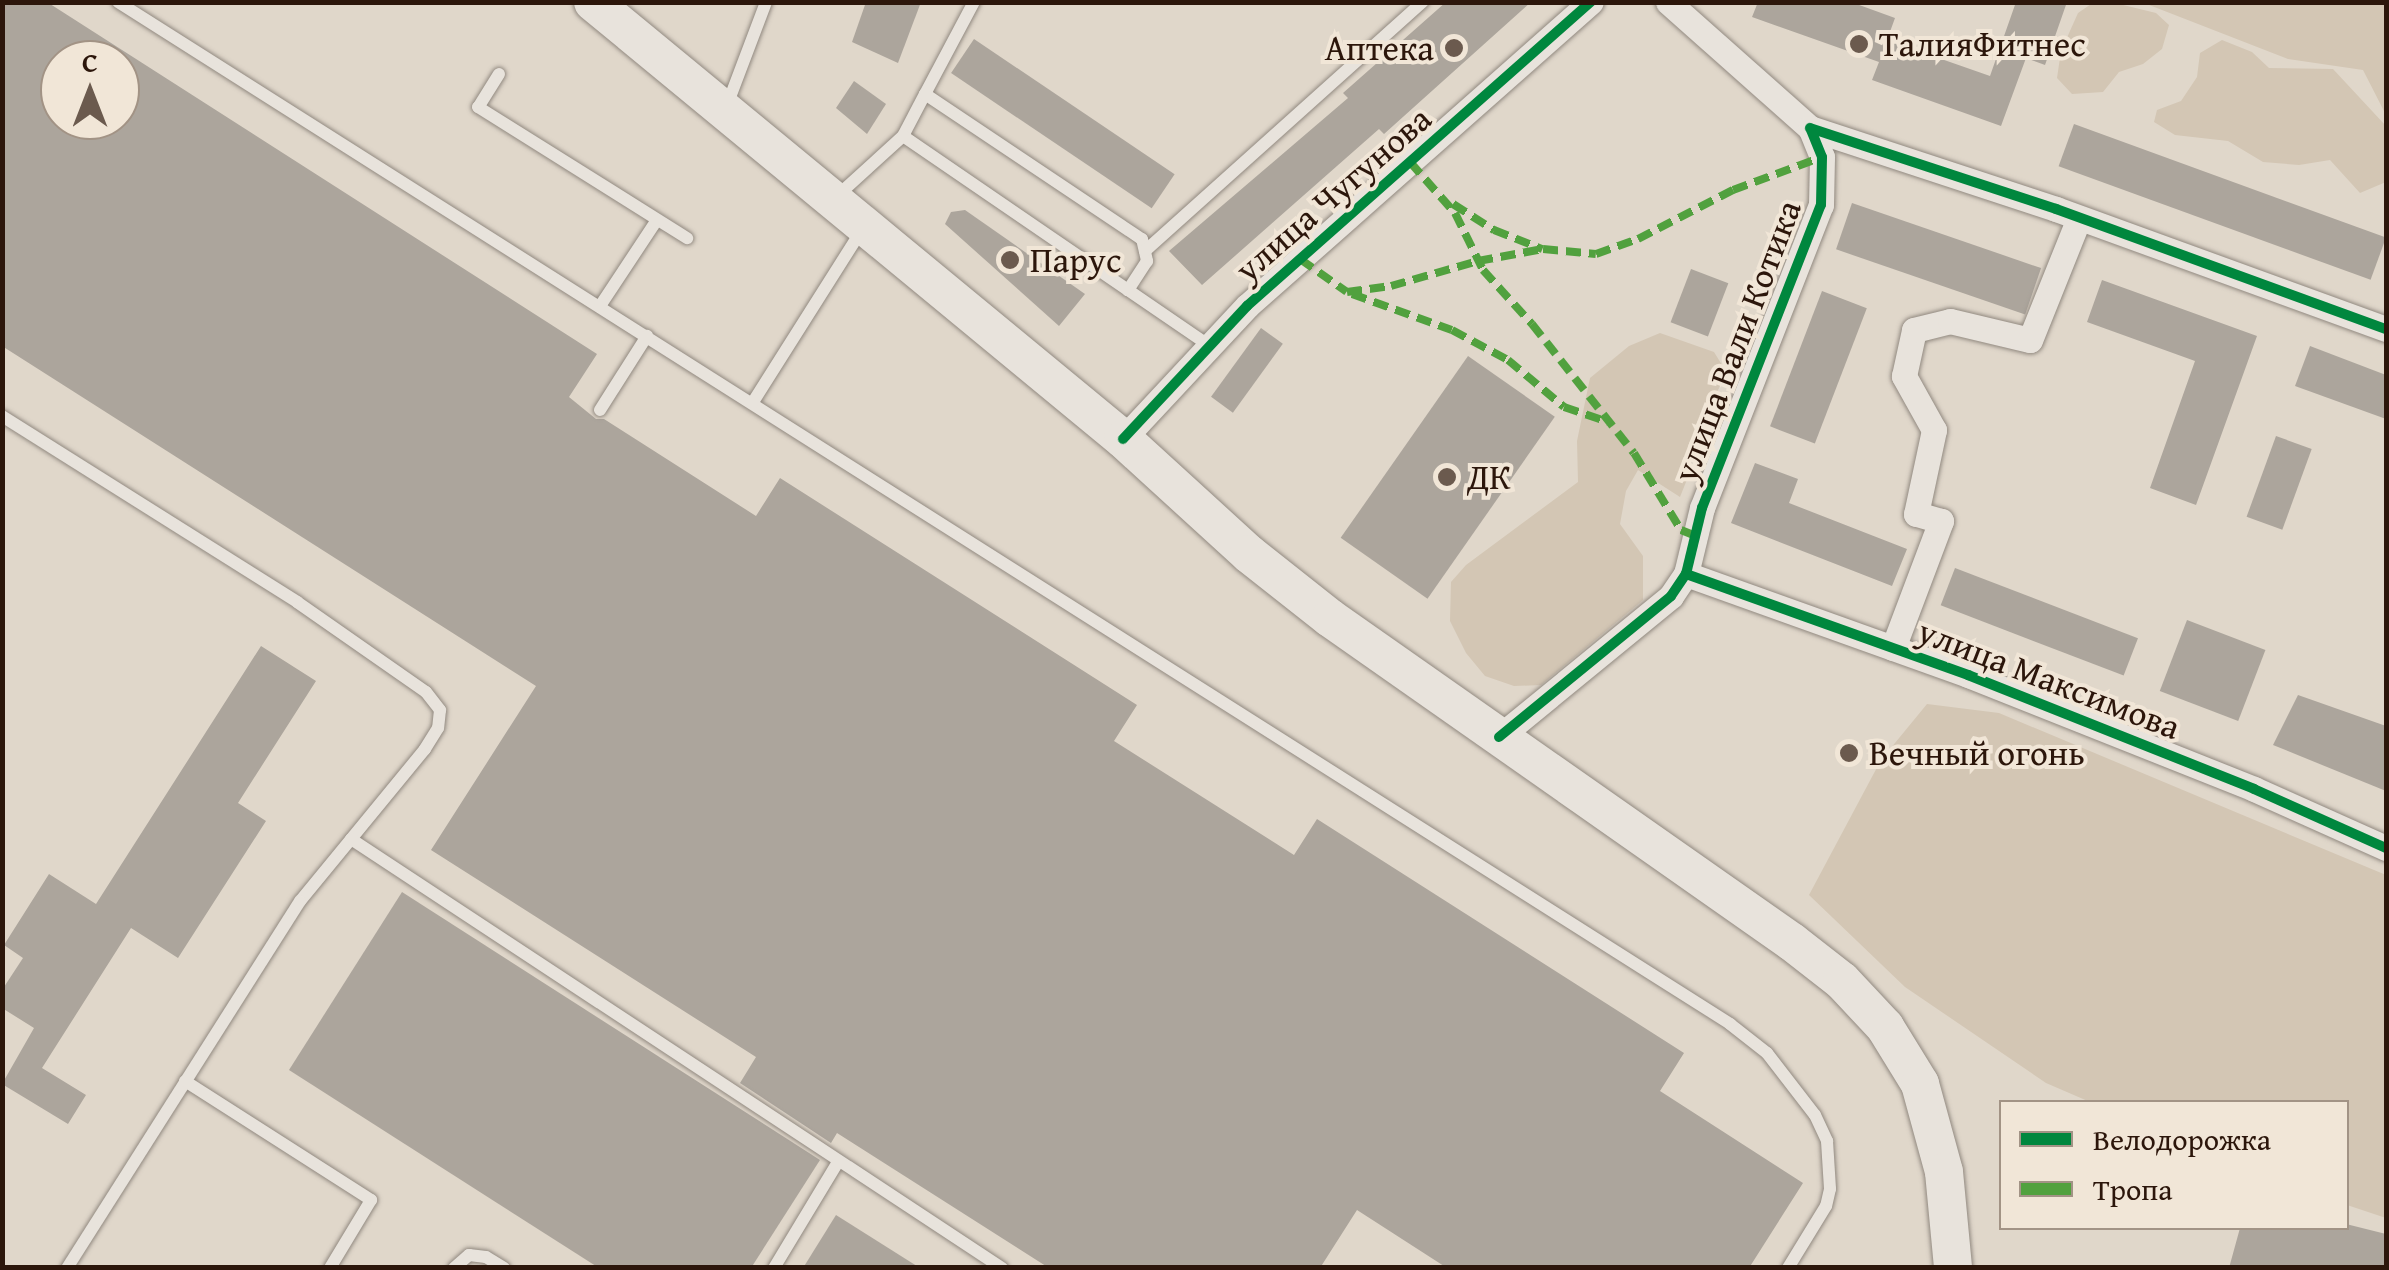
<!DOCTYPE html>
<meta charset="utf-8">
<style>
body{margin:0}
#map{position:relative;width:2389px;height:1270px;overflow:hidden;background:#e0d7ca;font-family:"Gentium Book Plus",serif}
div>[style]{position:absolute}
.green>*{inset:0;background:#d3c6b4}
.building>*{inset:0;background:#aca59c;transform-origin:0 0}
.roads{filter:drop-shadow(0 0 2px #918980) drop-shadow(0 0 2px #918980)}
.lane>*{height:12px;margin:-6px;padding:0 6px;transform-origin:6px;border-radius:6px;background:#e8e3dc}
.street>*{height:25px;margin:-12.5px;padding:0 12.5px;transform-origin:12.5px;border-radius:12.5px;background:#e8e3dc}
.secondary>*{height:38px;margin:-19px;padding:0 19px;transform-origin:19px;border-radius:19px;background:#e8e3dc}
.quiet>*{height:8px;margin-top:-4px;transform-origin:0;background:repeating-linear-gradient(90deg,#51a13e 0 15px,transparent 0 23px)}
.cycleway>*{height:10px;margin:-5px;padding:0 5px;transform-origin:5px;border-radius:5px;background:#00873e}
.dots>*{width:28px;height:28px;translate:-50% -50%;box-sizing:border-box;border:5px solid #f1e6d7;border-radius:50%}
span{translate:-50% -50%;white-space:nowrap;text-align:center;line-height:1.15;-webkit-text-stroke:8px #f1e6d7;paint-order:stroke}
.poi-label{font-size:35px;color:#2c160b}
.left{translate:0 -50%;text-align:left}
.right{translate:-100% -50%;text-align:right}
.street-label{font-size:35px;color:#2c160b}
.frame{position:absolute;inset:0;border:5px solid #2c160b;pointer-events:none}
.legend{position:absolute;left:1999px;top:1100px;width:350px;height:130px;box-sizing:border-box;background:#f1e6d7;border:2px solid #a29385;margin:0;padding:12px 18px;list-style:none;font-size:30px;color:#2c160b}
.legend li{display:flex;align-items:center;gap:20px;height:50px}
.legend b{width:50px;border:2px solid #a29385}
.north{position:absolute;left:40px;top:40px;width:100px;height:100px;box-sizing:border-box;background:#f1e6d7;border:2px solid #a29385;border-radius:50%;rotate:0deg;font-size:28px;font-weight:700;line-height:40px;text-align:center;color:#2c160b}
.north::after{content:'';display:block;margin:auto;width:35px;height:45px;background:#6b5a4e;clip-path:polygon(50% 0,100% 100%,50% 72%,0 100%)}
</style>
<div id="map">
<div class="green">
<i style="clip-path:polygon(2094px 2px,2115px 3px,2156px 13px,2169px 25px,2162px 49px,2143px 64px,2119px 72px,2103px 92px,2072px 94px,2057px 78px,2061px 51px,2078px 13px)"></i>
<i style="clip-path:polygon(2144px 3px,2386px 3px,2386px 115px,2363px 70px,2288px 59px)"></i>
<i style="clip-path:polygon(2222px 40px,2252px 52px,2269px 68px,2333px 69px,2386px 126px,2386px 182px,2360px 193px,2330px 160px,2299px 165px,2263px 162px,2228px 141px,2175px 135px,2154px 122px,2157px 110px,2181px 101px,2197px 77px,2200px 53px)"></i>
<i style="clip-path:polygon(1660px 333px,1714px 352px,1727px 373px,1688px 447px,1688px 477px,1680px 497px,1638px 470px,1626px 491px,1620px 524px,1643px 556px,1643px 600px,1541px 685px,1514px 686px,1485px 676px,1466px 653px,1450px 621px,1451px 582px,1466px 565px,1578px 482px,1577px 441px,1590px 378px,1629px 346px)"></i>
<i style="clip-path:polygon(1927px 704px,1999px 713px,2386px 875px,2386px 1218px,2347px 1205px,2346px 1102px,2090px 1102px,2046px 1083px,1905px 987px,1809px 895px,1881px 760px)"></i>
</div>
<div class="building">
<i style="clip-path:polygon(evenodd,2px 2px,47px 2px,597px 354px,569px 397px,596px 419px,604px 419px,756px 516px,780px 478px,1137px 705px,1114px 741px,1294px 855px,1317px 819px,1684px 1053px,1660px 1091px,1803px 1183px,1749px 1268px,1447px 1268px,1357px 1210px,1320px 1268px,1049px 1268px,837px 1133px,831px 1143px,740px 1083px,756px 1057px,431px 850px,536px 686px,2px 346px,2px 2px,60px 60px,120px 60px,120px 120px,60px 120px,60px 60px)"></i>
<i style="clip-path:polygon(866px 2px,921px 2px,898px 63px,852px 42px)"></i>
<i style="clip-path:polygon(1446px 2px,1531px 2px,1384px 134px,1379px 129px,1202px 285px,1169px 251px,1348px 98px,1343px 93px)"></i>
<i style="clip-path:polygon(1758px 2px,1851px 2px,1895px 18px,1887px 40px,1990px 76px,2016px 2px,2067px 2px,2045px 65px,2026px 58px,2001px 126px,1872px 80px,1879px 62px,1752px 17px)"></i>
<i style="left:974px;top:39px;width:242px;height:41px;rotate:34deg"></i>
<i style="clip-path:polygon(854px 81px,886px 104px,867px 134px,836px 108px)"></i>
<i style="left:2074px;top:124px;width:332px;height:45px;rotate:20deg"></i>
<i style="left:1852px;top:203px;width:200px;height:49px;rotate:19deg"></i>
<i style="clip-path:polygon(965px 210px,1085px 294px,1059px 326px,945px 224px,951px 212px)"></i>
<i style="left:1691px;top:269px;width:40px;height:57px;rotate:21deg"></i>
<i style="clip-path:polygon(2102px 280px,2257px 336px,2196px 505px,2150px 488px,2195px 361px,2087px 322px)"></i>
<i style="left:1822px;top:291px;width:48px;height:145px;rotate:21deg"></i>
<i style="left:1261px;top:328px;width:27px;height:85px;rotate:36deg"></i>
<i style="clip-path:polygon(2310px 346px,2386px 375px,2386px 419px,2295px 386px)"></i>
<i style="left:1468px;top:356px;width:106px;height:222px;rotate:35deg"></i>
<i style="left:2276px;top:436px;width:38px;height:86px;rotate:20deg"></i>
<i style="clip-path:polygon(1755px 463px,1798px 479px,1789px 503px,1907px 549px,1892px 586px,1731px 523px)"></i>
<i style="left:1955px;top:568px;width:196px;height:40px;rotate:21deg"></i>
<i style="left:2187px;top:620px;width:84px;height:76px;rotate:21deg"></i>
<i style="clip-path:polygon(261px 646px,316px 681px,238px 803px,266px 821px,178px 958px,131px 928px,42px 1068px,86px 1095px,68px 1124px,2px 1084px,34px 1028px,2px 1008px,2px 990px,23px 958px,4px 945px,49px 874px,96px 904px)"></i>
<i style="clip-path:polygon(2298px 695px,2386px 726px,2386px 791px,2273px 745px)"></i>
<i style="clip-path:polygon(402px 892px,820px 1160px,751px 1268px,599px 1268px,289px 1070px)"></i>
<i style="clip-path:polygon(836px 1215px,920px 1268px,803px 1268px)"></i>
<i style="clip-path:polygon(2346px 1224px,2386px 1234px,2386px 1268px,2229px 1268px,2240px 1228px,2346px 1228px)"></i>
</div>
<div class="roads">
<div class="lane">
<i style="left:118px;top:2px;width:1909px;rotate:32.37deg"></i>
<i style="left:1730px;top:1024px;width:47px;rotate:38.1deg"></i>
<i style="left:1767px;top:1053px;width:78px;rotate:52.3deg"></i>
<i style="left:1815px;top:1115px;width:29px;rotate:65deg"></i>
<i style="left:1827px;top:1141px;width:48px;rotate:86.4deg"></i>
<i style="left:1830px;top:1189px;width:17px;rotate:103deg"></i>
<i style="left:1826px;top:1206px;width:73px;rotate:121.5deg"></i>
<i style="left:499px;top:74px;width:39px;rotate:122deg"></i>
<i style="left:478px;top:107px;width:247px;rotate:32.1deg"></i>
<i style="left:925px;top:94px;width:104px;rotate:-62deg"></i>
<i style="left:726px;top:108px;width:113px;rotate:-69.3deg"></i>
<i style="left:903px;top:136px;width:47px;rotate:-62.4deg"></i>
<i style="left:925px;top:94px;width:261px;rotate:33.8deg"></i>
<i style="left:1142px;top:239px;width:23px;rotate:77deg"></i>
<i style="left:1147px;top:261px;width:35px;rotate:123deg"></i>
<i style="left:836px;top:197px;width:91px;rotate:-42.3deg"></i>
<i style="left:903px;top:136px;width:372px;rotate:34.4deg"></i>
<i style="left:1145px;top:251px;width:373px;rotate:-41.9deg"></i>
<i style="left:600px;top:306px;width:103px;rotate:-56.5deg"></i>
<i style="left:753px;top:402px;width:202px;rotate:-57.7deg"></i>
<i style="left:600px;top:410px;width:88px;rotate:-57.6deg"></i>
<i style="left:2px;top:416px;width:349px;rotate:32.2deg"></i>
<i style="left:297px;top:602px;width:157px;rotate:34.9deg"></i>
<i style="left:426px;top:692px;width:23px;rotate:52deg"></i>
<i style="left:440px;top:710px;width:18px;rotate:96deg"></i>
<i style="left:438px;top:728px;width:25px;rotate:122deg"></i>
<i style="left:425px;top:749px;width:197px;rotate:129.4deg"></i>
<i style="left:300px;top:901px;width:435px;rotate:122.4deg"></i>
<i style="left:351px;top:839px;width:780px;rotate:33.38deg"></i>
<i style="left:185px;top:1081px;width:221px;rotate:32.6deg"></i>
<i style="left:371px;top:1200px;width:79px;rotate:121.1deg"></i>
<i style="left:454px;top:1268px;width:20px;rotate:-41deg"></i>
<i style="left:469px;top:1255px;width:17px;rotate:7deg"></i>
<i style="left:486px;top:1257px;width:21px;rotate:31deg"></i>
<i style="left:774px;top:1268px;width:124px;rotate:-58.9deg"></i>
</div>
<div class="street">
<i style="left:1668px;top:2px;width:190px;rotate:41.6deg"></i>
<i style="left:1123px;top:439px;width:182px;rotate:-47deg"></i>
<i style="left:1247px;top:306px;width:459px;rotate:-41.5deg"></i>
<i style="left:1686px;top:574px;width:300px;rotate:19.7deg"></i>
<i style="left:1968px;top:675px;width:308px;rotate:21.7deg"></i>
<i style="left:2254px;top:789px;width:145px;rotate:24.1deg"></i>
<i style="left:1893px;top:648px;width:136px;rotate:-69.3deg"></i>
<i style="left:1941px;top:521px;width:26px;rotate:-164deg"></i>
<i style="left:1916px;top:514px;width:86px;rotate:-77.9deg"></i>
<i style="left:1934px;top:430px;width:62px;rotate:-119.1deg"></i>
<i style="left:1904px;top:376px;width:47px;rotate:-77.7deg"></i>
<i style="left:1914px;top:330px;width:37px;rotate:-14deg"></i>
<i style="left:1950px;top:321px;width:82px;rotate:13.4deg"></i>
<i style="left:2030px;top:340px;width:131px;rotate:-68.1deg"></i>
<i style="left:1499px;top:737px;width:222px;rotate:-39.3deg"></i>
<i style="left:1671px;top:596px;width:27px;rotate:-56deg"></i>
<i style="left:1686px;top:574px;width:68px;rotate:-76.4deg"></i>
<i style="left:1702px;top:508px;width:326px;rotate:-68.6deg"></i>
<i style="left:1821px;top:205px;width:48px;rotate:-88.8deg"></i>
<i style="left:1822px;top:157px;width:31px;rotate:-112deg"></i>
<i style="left:1810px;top:128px;width:259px;rotate:18.2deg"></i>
<i style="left:2056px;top:209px;width:351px;rotate:20deg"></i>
</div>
<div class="secondary">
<i style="left:593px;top:2px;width:687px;rotate:39.51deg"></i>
<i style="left:1123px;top:439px;width:171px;rotate:42.4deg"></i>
<i style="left:1249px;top:554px;width:103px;rotate:38.3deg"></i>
<i style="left:1330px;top:618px;width:564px;rotate:35.04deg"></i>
<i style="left:1792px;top:942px;width:63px;rotate:38deg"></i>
<i style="left:1842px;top:981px;width:63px;rotate:46.9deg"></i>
<i style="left:1885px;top:1027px;width:67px;rotate:58.4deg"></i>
<i style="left:1920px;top:1084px;width:91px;rotate:74.7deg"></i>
<i style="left:1944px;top:1172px;width:96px;rotate:84.6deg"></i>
</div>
</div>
<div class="quiet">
<i style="left:1410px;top:162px;width:68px;rotate:48.6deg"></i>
<i style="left:1455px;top:213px;width:64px;rotate:63.8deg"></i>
<i style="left:1483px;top:270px;width:73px;rotate:47.8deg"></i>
<i style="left:1532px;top:324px;width:164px;rotate:51.7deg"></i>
<i style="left:1634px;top:453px;width:90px;rotate:58.6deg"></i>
<i style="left:1681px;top:530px;width:16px;rotate:22deg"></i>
<i style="left:1453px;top:204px;width:49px;rotate:32.4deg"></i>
<i style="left:1494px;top:230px;width:52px;rotate:21.6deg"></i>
<i style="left:1300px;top:259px;width:57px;rotate:35.1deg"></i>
<i style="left:1347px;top:292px;width:44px;rotate:-7.8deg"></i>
<i style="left:1391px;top:286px;width:91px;rotate:-16deg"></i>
<i style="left:1478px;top:261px;width:66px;rotate:-10.5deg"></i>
<i style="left:1543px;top:249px;width:53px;rotate:5.4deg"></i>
<i style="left:1596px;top:254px;width:45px;rotate:-19.7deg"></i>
<i style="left:1638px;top:239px;width:107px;rotate:-27.3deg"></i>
<i style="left:1733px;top:190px;width:95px;rotate:-20.3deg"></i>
<i style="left:1352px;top:294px;width:106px;rotate:19.8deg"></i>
<i style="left:1452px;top:330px;width:64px;rotate:28.2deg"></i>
<i style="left:1508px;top:360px;width:73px;rotate:40deg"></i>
<i style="left:1564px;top:407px;width:46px;rotate:18.8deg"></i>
</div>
<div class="cycleway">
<i style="left:1123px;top:439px;width:182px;rotate:-47deg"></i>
<i style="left:1247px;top:306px;width:459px;rotate:-41.5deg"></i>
<i style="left:1686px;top:574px;width:300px;rotate:19.7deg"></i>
<i style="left:1968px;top:675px;width:308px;rotate:21.7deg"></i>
<i style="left:2254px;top:789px;width:145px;rotate:24.1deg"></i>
<i style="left:1499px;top:737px;width:222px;rotate:-39.3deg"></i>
<i style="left:1671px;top:596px;width:27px;rotate:-56deg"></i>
<i style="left:1686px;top:574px;width:68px;rotate:-76.4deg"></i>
<i style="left:1702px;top:508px;width:326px;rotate:-68.6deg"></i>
<i style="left:1821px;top:205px;width:48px;rotate:-88.8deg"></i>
<i style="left:1822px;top:157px;width:31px;rotate:-112deg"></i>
<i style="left:1810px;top:128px;width:259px;rotate:18.2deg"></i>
<i style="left:2056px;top:209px;width:351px;rotate:20deg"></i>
</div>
<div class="dots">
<i style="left:1859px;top:44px;background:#6b5a4e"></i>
<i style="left:1454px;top:48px;background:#6b5a4e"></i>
<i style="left:1010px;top:260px;background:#6b5a4e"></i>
<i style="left:1447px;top:477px;background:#6b5a4e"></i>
<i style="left:1849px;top:753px;background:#6b5a4e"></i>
</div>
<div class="poi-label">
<span class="left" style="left:1879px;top:44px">ТалияФитнес</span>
<span class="right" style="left:1434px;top:48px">Аптека</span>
<span class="left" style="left:1030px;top:260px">Парус</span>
<span class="left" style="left:1467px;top:477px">ДК</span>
<span class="left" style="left:1869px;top:753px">Вечный огонь</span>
</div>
<div class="street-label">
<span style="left:1333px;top:194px;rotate:-41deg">улица Чугунова</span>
<span style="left:1737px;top:341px;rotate:-69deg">улица Вали Котика</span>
<span style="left:2049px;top:679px;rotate:21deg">улица Максимова</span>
</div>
<div class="frame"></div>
<ul class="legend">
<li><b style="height:12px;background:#00873e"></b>Велодорожка</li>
<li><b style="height:12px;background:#51a13e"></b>Тропа</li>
</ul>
<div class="north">С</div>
</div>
